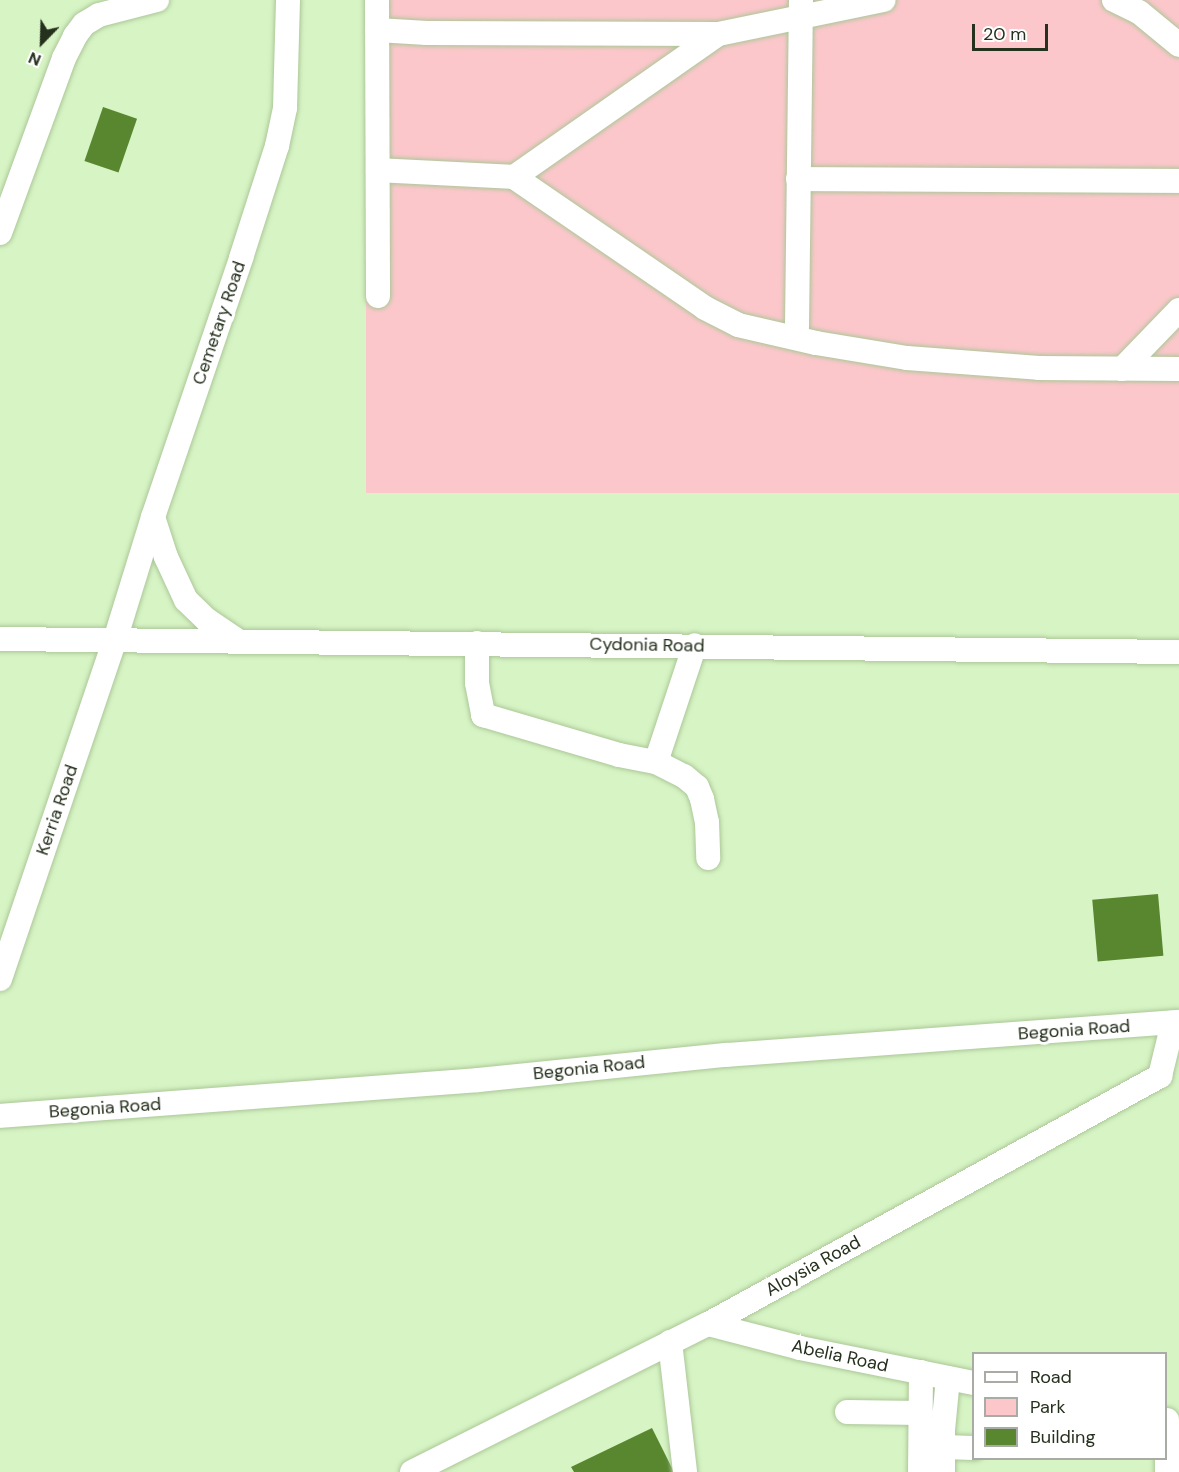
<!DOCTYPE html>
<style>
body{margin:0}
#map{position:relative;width:1179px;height:1472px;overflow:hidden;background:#d7f4c4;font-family:"DM Sans",sans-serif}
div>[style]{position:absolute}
.green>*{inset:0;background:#fcc7cb;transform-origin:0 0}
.building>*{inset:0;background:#598730;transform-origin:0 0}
.roads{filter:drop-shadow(0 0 2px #acc799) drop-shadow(0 0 2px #acc799)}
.minor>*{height:24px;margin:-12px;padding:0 12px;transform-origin:12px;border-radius:12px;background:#fff}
span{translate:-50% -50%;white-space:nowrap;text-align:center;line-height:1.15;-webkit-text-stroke:6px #fff;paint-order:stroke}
.street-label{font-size:18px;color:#25301d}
.legend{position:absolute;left:972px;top:1352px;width:195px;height:108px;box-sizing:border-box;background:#fff;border:2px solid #a8aca5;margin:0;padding:8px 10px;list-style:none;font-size:18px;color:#25301d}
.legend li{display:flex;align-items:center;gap:12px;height:30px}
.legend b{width:30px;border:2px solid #a8aca5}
.north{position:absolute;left:12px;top:12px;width:60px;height:60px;-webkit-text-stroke:4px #fff;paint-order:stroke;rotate:203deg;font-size:16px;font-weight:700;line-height:24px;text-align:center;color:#25301d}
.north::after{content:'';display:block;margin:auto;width:21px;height:27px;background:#25301d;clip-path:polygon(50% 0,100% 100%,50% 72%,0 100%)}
.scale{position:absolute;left:972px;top:24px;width:76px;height:27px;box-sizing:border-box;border:3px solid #25301d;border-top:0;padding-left:8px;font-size:18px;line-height:21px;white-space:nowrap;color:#25301d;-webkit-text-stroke:4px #fff;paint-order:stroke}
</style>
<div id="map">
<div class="green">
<i style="left:366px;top:0;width:813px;height:493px"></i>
</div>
<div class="building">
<i style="left:103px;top:107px;width:36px;height:57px;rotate:19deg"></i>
<i style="left:1158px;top:894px;width:62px;height:66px;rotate:85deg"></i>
<i style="clip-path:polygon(652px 1428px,674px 1472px,574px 1472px,571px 1467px)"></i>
</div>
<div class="roads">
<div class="minor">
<i style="left:377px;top:0;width:296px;rotate:89.8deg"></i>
<i style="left:1114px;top:0;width:28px;rotate:26deg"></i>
<i style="left:1139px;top:12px;width:52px;rotate:39.5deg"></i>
<i style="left:377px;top:30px;width:50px;rotate:3.4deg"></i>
<i style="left:427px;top:33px;width:291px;rotate:0.2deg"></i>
<i style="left:718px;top:34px;width:169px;rotate:-11.6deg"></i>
<i style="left:378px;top:170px;width:136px;rotate:2.9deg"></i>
<i style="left:514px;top:177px;width:232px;rotate:34.4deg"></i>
<i style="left:705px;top:308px;width:37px;rotate:27deg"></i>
<i style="left:738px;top:325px;width:80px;rotate:13deg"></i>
<i style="left:816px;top:343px;width:92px;rotate:9.4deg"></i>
<i style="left:907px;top:358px;width:132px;rotate:4.3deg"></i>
<i style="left:1039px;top:368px;width:140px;rotate:0.4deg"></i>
<i style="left:514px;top:177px;width:249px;rotate:-35deg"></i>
<i style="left:798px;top:179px;width:381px;rotate:0.3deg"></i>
<i style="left:0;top:233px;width:186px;rotate:-69.9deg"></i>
<i style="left:64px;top:58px;width:25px;rotate:-63deg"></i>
<i style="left:75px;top:36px;width:15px;rotate:-53deg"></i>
<i style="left:84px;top:24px;width:17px;rotate:-31deg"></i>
<i style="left:99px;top:15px;width:60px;rotate:-14.5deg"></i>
<i style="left:797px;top:327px;width:327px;rotate:-89.3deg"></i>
<i style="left:1122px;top:369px;width:82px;rotate:-46deg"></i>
<i style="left:153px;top:517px;width:42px;rotate:72deg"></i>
<i style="left:166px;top:557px;width:47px;rotate:65.1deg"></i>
<i style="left:186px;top:600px;width:29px;rotate:44deg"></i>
<i style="left:207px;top:620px;width:37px;rotate:34deg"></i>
<i style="left:0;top:639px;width:1179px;rotate:0.63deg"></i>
<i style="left:477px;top:643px;width:40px;rotate:90deg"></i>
<i style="left:477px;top:683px;width:33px;rotate:79deg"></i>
<i style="left:483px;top:715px;width:142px;rotate:16.4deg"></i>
<i style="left:619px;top:755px;width:38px;rotate:11deg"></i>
<i style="left:656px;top:762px;width:31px;rotate:27deg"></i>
<i style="left:684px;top:776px;width:17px;rotate:40deg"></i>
<i style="left:697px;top:787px;width:13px;rotate:67deg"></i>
<i style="left:702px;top:799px;width:24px;rotate:78deg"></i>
<i style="left:707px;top:822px;width:36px;rotate:88deg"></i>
<i style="left:656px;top:762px;width:123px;rotate:-71.6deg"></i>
<i style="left:0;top:979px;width:358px;rotate:-71.3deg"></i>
<i style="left:115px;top:640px;width:129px;rotate:-72.8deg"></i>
<i style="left:153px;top:517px;width:274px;rotate:-71.2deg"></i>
<i style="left:241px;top:258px;width:118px;rotate:-72.2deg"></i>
<i style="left:277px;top:146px;width:39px;rotate:-78deg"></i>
<i style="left:285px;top:108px;width:108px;rotate:-88.4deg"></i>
<i style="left:0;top:1116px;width:479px;rotate:-4.3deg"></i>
<i style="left:478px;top:1080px;width:249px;rotate:-5.8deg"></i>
<i style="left:726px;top:1055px;width:454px;rotate:-4.2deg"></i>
<i style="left:708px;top:1324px;width:95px;rotate:14.6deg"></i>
<i style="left:800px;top:1348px;width:177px;rotate:11.4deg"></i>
<i style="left:670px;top:1342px;width:131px;rotate:83.4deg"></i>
<i style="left:847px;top:1412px;width:74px;rotate:0.8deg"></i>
<i style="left:943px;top:1447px;width:31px;rotate:2deg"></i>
<i style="left:412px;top:1472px;width:331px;rotate:-26.6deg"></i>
<i style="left:708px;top:1324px;width:516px;rotate:-28.75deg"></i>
<i style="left:1160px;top:1076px;width:55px;rotate:-76.2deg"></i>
<i style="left:920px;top:1472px;width:100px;rotate:-89.4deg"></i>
<i style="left:943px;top:1472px;width:42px;rotate:-90deg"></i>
<i style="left:943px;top:1430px;width:52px;rotate:-84.5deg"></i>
<i style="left:1167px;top:1472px;width:52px;rotate:-90deg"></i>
</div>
</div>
<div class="street-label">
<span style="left:219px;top:323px;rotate:-71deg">Cemetary Road</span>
<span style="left:647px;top:645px;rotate:1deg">Cydonia Road</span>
<span style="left:57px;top:810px;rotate:-71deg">Kerria Road</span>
<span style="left:1074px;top:1030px;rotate:-4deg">Begonia Road</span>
<span style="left:589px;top:1068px;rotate:-6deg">Begonia Road</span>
<span style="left:105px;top:1108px;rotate:-4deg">Begonia Road</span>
<span style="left:813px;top:1266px;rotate:-29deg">Aloysia Road</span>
<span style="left:840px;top:1356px;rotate:12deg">Abelia Road</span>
</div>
<ul class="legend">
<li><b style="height:8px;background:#fff"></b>Road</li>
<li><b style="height:16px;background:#fcc7cb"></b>Park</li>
<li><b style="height:16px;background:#598730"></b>Building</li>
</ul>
<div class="north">N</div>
<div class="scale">20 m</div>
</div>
